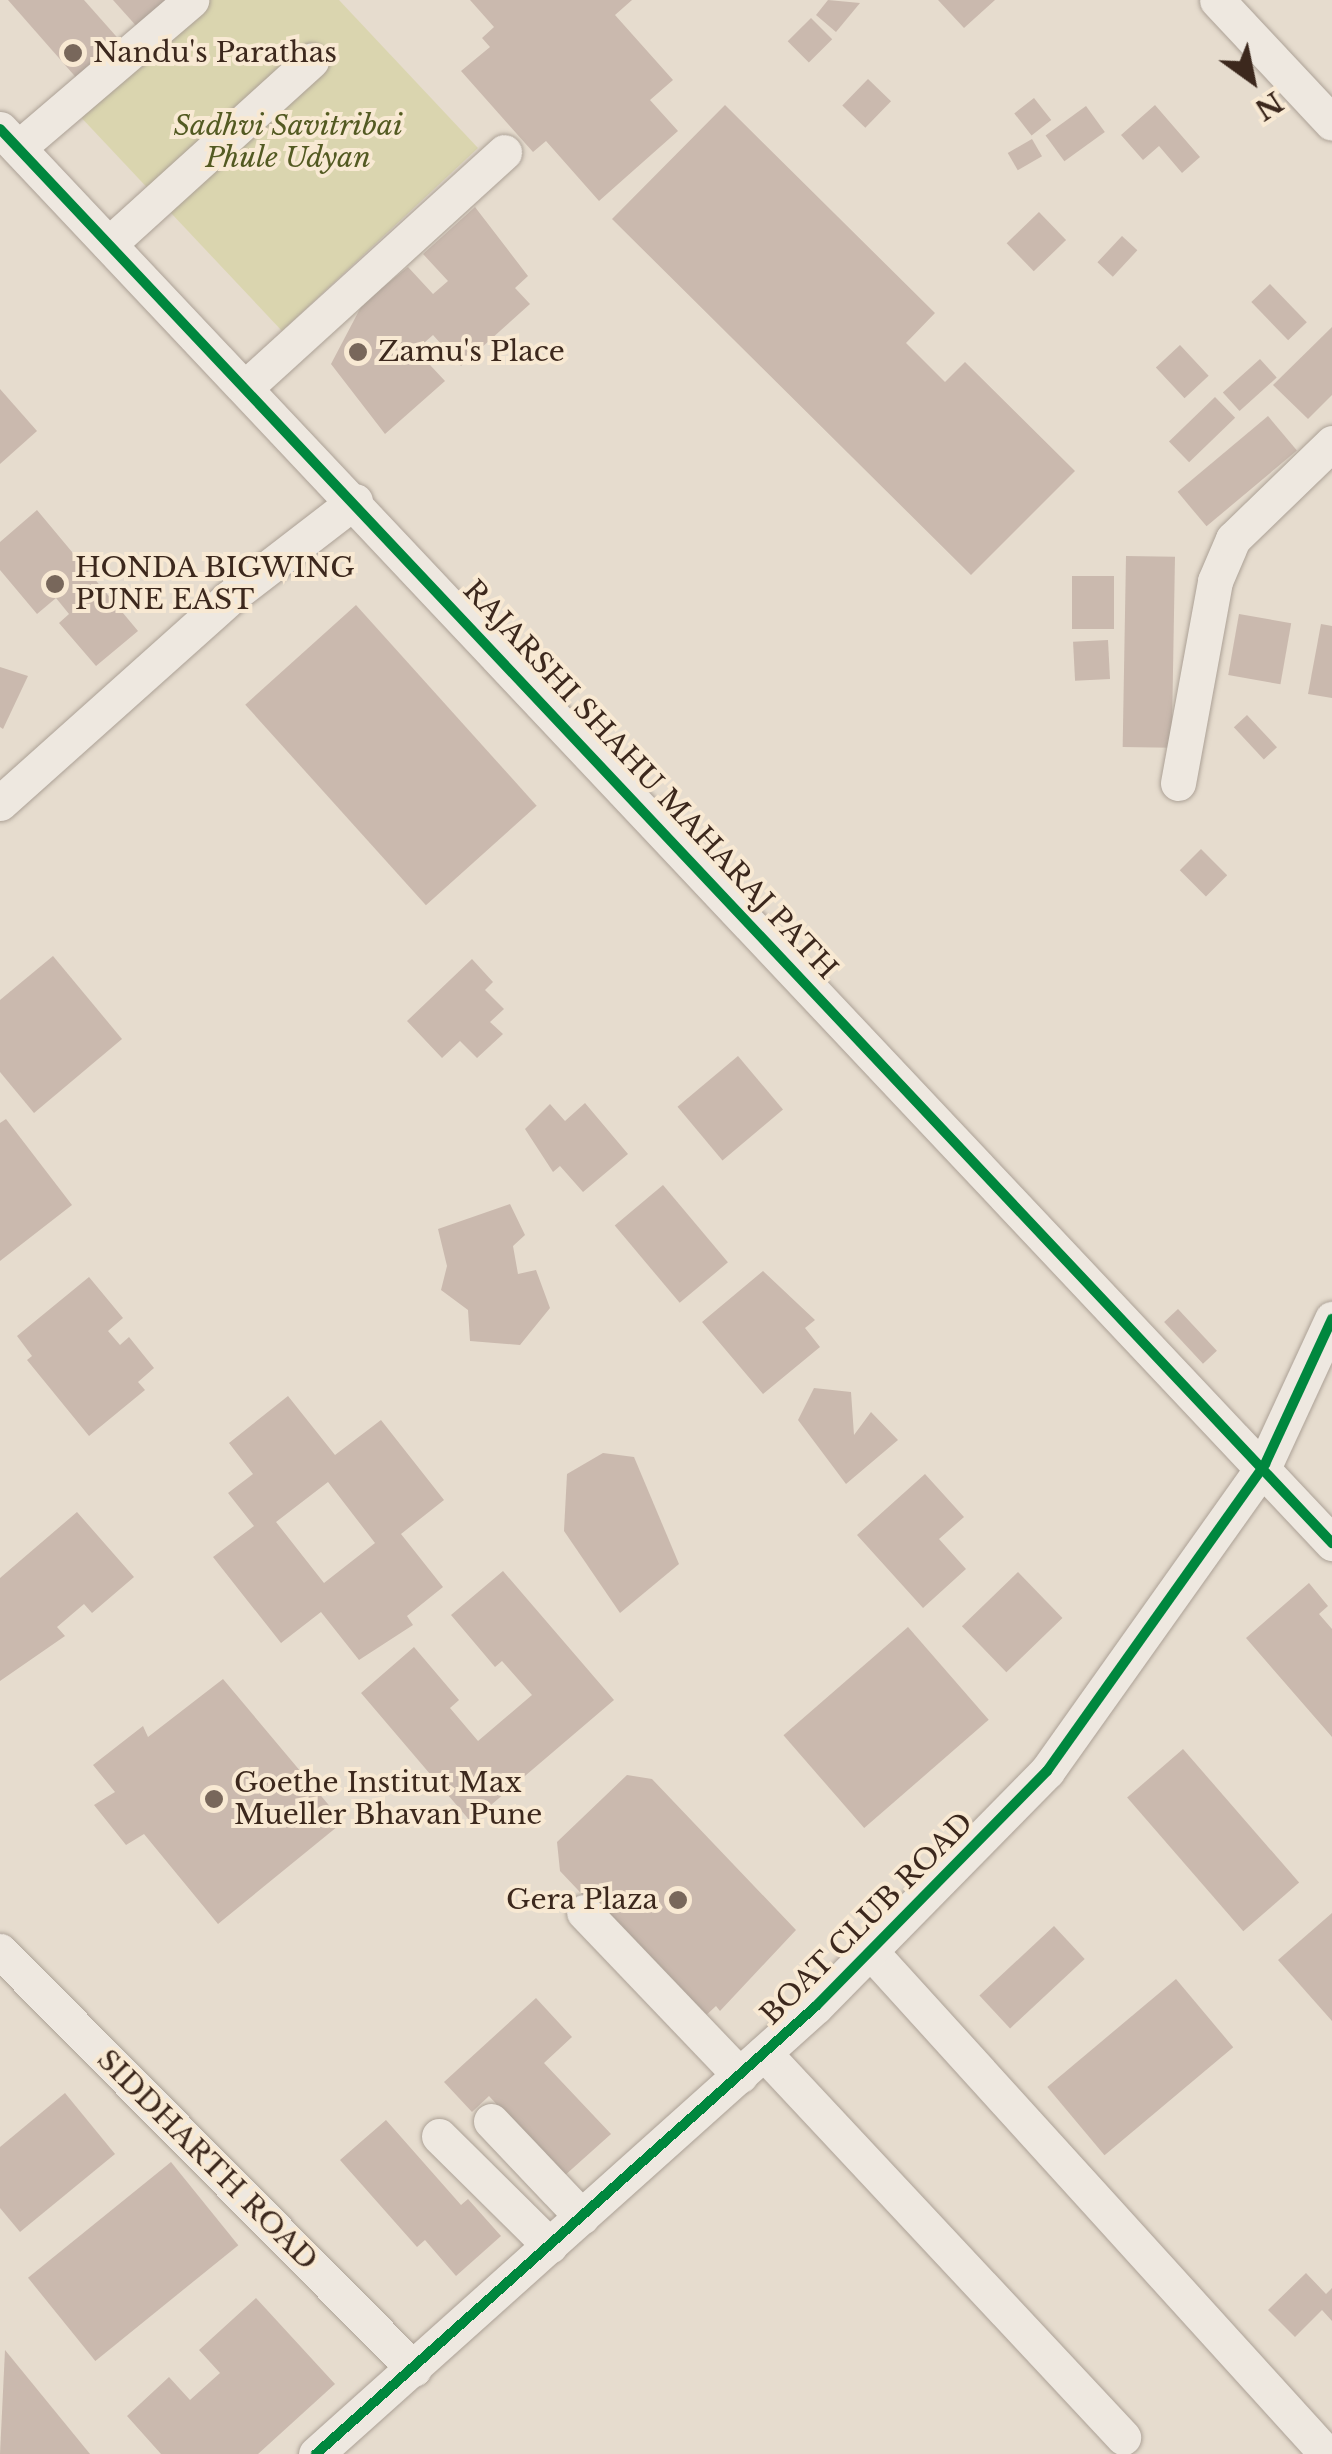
<!DOCTYPE html>
<style>
body{margin:0}
#map{position:relative;width:1332px;height:2454px;overflow:hidden;background:#e6dcce;font-family:"Libre Baskerville",serif}
div>[style]{position:absolute}
.green>*{inset:0;background:#dad5af}
.building>*{inset:0;background:#cab9ae;transform-origin:0 0}
.roads{filter:drop-shadow(0 0 2px #aca196) drop-shadow(0 0 2px #aca196)}
.minor>*{height:35px;margin:-17.5px;padding:0 17.5px;transform-origin:17.5px;border-radius:17.5px;background:#eee8e0}
.cycleway>*{height:10px;margin:-5px;padding:0 5px;transform-origin:5px;border-radius:5px;background:#00873e}
.dots>*{width:28px;height:28px;translate:-50% -50%;box-sizing:border-box;border:5px solid #f8e9d3;border-radius:50%}
span{translate:-50% -50%;white-space:nowrap;text-align:center;line-height:1.15;-webkit-text-stroke:8px #f8e9d3;paint-order:stroke}
.poi-label{font-size:28px;color:#3c281d}
.left{translate:0 -50%;text-align:left}
.right{translate:-100% -50%;text-align:right}
.park-label{font-size:28px;color:#535a22;font-style:italic}
.street-label{font-size:28px;color:#3c281d}
.north{position:absolute;left:1202px;top:30px;width:100px;height:100px;-webkit-text-stroke:8px #f8e9d3;paint-order:stroke;rotate:147deg;font-size:28px;font-weight:700;line-height:40px;text-align:center;color:#3c281d}
.north::after{content:'';display:block;margin:auto;width:35px;height:45px;background:#3c281d;clip-path:polygon(50% 0,100% 100%,50% 72%,0 100%)}
</style>
<div id="map">
<div class="green">
<i style="clip-path:polygon(196px 0,339px 0,478px 148px,282px 331px,76px 112px)"></i>
</div>
<div class="building">
<i style="clip-path:polygon(8px 0,84px 0,123px 44px,80px 82px)"></i>
<i style="clip-path:polygon(113px 0,173px 0,139px 29px)"></i>
<i style="clip-path:polygon(470px 0,632px 0,615px 15px,673px 80px,650px 100px,678px 131px,599px 201px,546px 141px,533px 152px,461px 71px,490px 47px,482px 38px,494px 27px)"></i>
<i style="clip-path:polygon(828px 0,860px 3px,836px 32px,816px 15px)"></i>
<i style="clip-path:polygon(938px 0,995px 0,964px 28px)"></i>
<i style="left:811px;top:18px;width:30px;height:33px;rotate:45deg"></i>
<i style="left:868px;top:79px;width:32px;height:37px;rotate:44deg"></i>
<i style="left:1034px;top:98px;width:28px;height:25px;rotate:52deg"></i>
<i style="clip-path:polygon(725px 105px,935px 313px,906px 343px,945px 382px,965px 362px,1075px 471px,971px 575px,612px 219px)"></i>
<i style="clip-path:polygon(1155px 105px,1200px 157px,1182px 173px,1159px 146px,1143px 160px,1121px 135px)"></i>
<i style="left:1086px;top:106px;width:32px;height:50px;rotate:54deg"></i>
<i style="left:1032px;top:139px;width:20px;height:28px;rotate:60deg"></i>
<i style="clip-path:polygon(475px 207px,528px 276px,515px 288px,530px 304px,461px 366px,433px 335px,416px 350px,445px 381px,385px 434px,331px 364px,363px 303px,408px 267px,433px 294px,448px 281px,423px 254px)"></i>
<i style="left:1039px;top:212px;width:39px;height:45px;rotate:46deg"></i>
<i style="left:1122px;top:236px;width:21px;height:36px;rotate:43deg"></i>
<i style="left:1270px;top:284px;width:53px;height:26px;rotate:46deg"></i>
<i style="clip-path:polygon(1332px 327px,1332px 395px,1308px 419px,1273px 385px)"></i>
<i style="left:1180px;top:345px;width:42px;height:33px;rotate:47deg"></i>
<i style="left:1260px;top:359px;width:25px;height:50px;rotate:48deg"></i>
<i style="clip-path:polygon(0 389px,37px 431px,0 464px)"></i>
<i style="left:1215px;top:397px;width:29px;height:64px;rotate:46deg"></i>
<i style="left:1268px;top:416px;width:45px;height:118px;rotate:50deg"></i>
<i style="clip-path:polygon(37px 510px,138px 631px,96px 666px,59px 623px,69px 614px,56px 598px,37px 614px,0 570px,0 542px)"></i>
<i style="left:1126px;top:556px;width:49px;height:191px;rotate:1deg"></i>
<i style="left:1114px;top:576px;width:53px;height:42px;rotate:90deg"></i>
<i style="left:356px;top:605px;width:270px;height:149px;rotate:48deg"></i>
<i style="left:1239px;top:614px;width:53px;height:62px;rotate:10deg"></i>
<i style="clip-path:polygon(1321px 624px,1332px 626px,1332px 698px,1308px 694px)"></i>
<i style="left:1108px;top:640px;width:39px;height:35px;rotate:87deg"></i>
<i style="clip-path:polygon(0 667px,28px 676px,3px 729px,0 727px)"></i>
<i style="left:1247px;top:715px;width:44px;height:18px;rotate:47deg"></i>
<i style="left:1201px;top:849px;width:37px;height:30px;rotate:45deg"></i>
<i style="clip-path:polygon(53px 956px,122px 1039px,34px 1113px,0 1072px,0 1000px)"></i>
<i style="clip-path:polygon(472px 959px,493px 982px,485px 990px,504px 1009px,490px 1022px,503px 1034px,477px 1058px,460px 1041px,442px 1058px,407px 1021px)"></i>
<i style="left:738px;top:1056px;width:70px;height:79px;rotate:50deg"></i>
<i style="clip-path:polygon(585px 1103px,628px 1154px,583px 1192px,560px 1166px,553px 1172px,525px 1129px,550px 1104px,565px 1121px)"></i>
<i style="clip-path:polygon(6px 1119px,72px 1205px,0 1261px,0 1123px)"></i>
<i style="left:663px;top:1185px;width:101px;height:63px;rotate:50deg"></i>
<i style="clip-path:polygon(510px 1204px,525px 1235px,513px 1246px,518px 1274px,536px 1270px,550px 1308px,520px 1345px,470px 1341px,468px 1310px,441px 1290px,447px 1266px,438px 1229px)"></i>
<i style="clip-path:polygon(763px 1271px,815px 1320px,805px 1328px,820px 1347px,763px 1394px,702px 1322px)"></i>
<i style="clip-path:polygon(89px 1277px,123px 1318px,108px 1331px,120px 1345px,129px 1337px,154px 1368px,138px 1382px,145px 1390px,89px 1436px,27px 1360px,32px 1356px,17px 1336px)"></i>
<i style="left:1178px;top:1309px;width:57px;height:19px;rotate:47deg"></i>
<i style="clip-path:polygon(814px 1388px,851px 1392px,854px 1435px,871px 1412px,898px 1440px,846px 1484px,798px 1420px)"></i>
<i style="clip-path:polygon(evenodd,288px 1396px,335px 1455px,381px 1420px,444px 1500px,401px 1534px,443px 1587px,407px 1616px,413px 1625px,359px 1660px,321px 1612px,281px 1643px,213px 1557px,254px 1526px,228px 1493px,253px 1474px,229px 1443px,288px 1396px,328px 1482px,375px 1543px,324px 1583px,276px 1522px,328px 1482px)"></i>
<i style="clip-path:polygon(603px 1453px,634px 1457px,679px 1564px,620px 1613px,564px 1531px,567px 1474px)"></i>
<i style="clip-path:polygon(925px 1474px,964px 1517px,939px 1539px,966px 1569px,923px 1608px,857px 1535px)"></i>
<i style="clip-path:polygon(77px 1512px,134px 1577px,92px 1613px,84px 1604px,57px 1627px,65px 1636px,0 1681px,0 1578px)"></i>
<i style="clip-path:polygon(503px 1571px,614px 1700px,471px 1822px,361px 1693px,414px 1647px,459px 1700px,450px 1708px,478px 1741px,532px 1695px,502px 1661px,495px 1667px,451px 1615px)"></i>
<i style="left:1018px;top:1572px;width:64px;height:78px;rotate:46deg"></i>
<i style="clip-path:polygon(1309px 1583px,1328px 1606px,1319px 1614px,1332px 1629px,1332px 1737px,1246px 1638px)"></i>
<i style="left:908px;top:1627px;width:123px;height:165px;rotate:49deg"></i>
<i style="clip-path:polygon(223px 1679px,343px 1822px,218px 1924px,144px 1834px,126px 1845px,94px 1805px,115px 1792px,93px 1765px,143px 1726px,148px 1737px)"></i>
<i style="left:1183px;top:1749px;width:177px;height:74px;rotate:49deg"></i>
<i style="clip-path:polygon(627px 1775px,652px 1779px,796px 1930px,720px 2011px,716px 2006px,701px 2020px,560px 1871px,557px 1842px)"></i>
<i style="clip-path:polygon(1332px 1913px,1332px 2021px,1278px 1960px)"></i>
<i style="left:1054px;top:1926px;width:45px;height:102px;rotate:47deg"></i>
<i style="left:1176px;top:1979px;width:89px;height:168px;rotate:50deg"></i>
<i style="clip-path:polygon(536px 1998px,572px 2037px,544px 2063px,611px 2134px,563px 2177px,489px 2096px,472px 2112px,444px 2082px)"></i>
<i style="clip-path:polygon(65px 2093px,115px 2154px,20px 2232px,0 2208px,0 2147px)"></i>
<i style="clip-path:polygon(386px 2120px,461px 2205px,468px 2199px,501px 2236px,456px 2276px,425px 2240px,417px 2247px,340px 2160px)"></i>
<i style="left:171px;top:2162px;width:107px;height:184px;rotate:51deg"></i>
<i style="clip-path:polygon(1306px 2273px,1326px 2294px,1332px 2288px,1332px 2321px,1322px 2310px,1295px 2337px,1268px 2310px)"></i>
<i style="clip-path:polygon(256px 2298px,335px 2384px,258px 2454px,161px 2454px,127px 2416px,169px 2377px,190px 2400px,220px 2373px,199px 2350px)"></i>
<i style="clip-path:polygon(5px 2350px,90px 2454px,0 2454px)"></i>
</div>
<div class="roads">
<div class="minor">
<i style="left:1217px;top:0;width:168px;rotate:46.9deg"></i>
<i style="left:0;top:129px;width:1943px;rotate:46.71deg"></i>
<i style="left:18px;top:148px;width:228px;rotate:-40.5deg"></i>
<i style="left:109px;top:244px;width:273px;rotate:-42.2deg"></i>
<i style="left:246px;top:387px;width:349px;rotate:-42.3deg"></i>
<i style="left:1178px;top:783px;width:205px;rotate:-79.6deg"></i>
<i style="left:1215px;top:581px;width:46px;rotate:-66.8deg"></i>
<i style="left:1233px;top:539px;width:138px;rotate:-44.1deg"></i>
<i style="left:0;top:803px;width:307px;rotate:-41.8deg"></i>
<i style="left:229px;top:598px;width:159px;rotate:-37.6deg"></i>
<i style="left:584px;top:1912px;width:226px;rotate:46.3deg"></i>
<i style="left:0;top:1951px;width:588px;rotate:45.28deg"></i>
<i style="left:870px;top:1951px;width:673px;rotate:47.77deg"></i>
<i style="left:764px;top:2053px;width:526px;rotate:46.93deg"></i>
<i style="left:491px;top:2121px;width:132px;rotate:46.5deg"></i>
<i style="left:439px;top:2136px;width:156px;rotate:44.7deg"></i>
<i style="left:316px;top:2454px;width:671px;rotate:-41.86deg"></i>
<i style="left:816px;top:2006px;width:330px;rotate:-45.5deg"></i>
<i style="left:1047px;top:1771px;width:377px;rotate:-54.6deg"></i>
<i style="left:1265px;top:1464px;width:160px;rotate:-65.2deg"></i>
</div>
</div>
<div class="cycleway">
<i style="left:0;top:129px;width:1943px;rotate:46.71deg"></i>
<i style="left:316px;top:2454px;width:671px;rotate:-41.86deg"></i>
<i style="left:816px;top:2006px;width:330px;rotate:-45.5deg"></i>
<i style="left:1047px;top:1771px;width:377px;rotate:-54.6deg"></i>
<i style="left:1265px;top:1464px;width:160px;rotate:-65.2deg"></i>
</div>
<div class="dots">
<i style="left:73px;top:53px;background:#78675b"></i>
<i style="left:358px;top:352px;background:#78675b"></i>
<i style="left:55px;top:584px;background:#78675b"></i>
<i style="left:214px;top:1799px;background:#78675b"></i>
<i style="left:678px;top:1900px;background:#78675b"></i>
</div>
<div class="poi-label">
<span class="left" style="left:93px;top:53px">Nandu's Parathas</span>
<span class="left" style="left:378px;top:352px">Zamu's Place</span>
<span class="left" style="left:75px;top:584px">HONDA BIGWING<br>PUNE EAST</span>
<span class="left" style="left:234px;top:1799px">Goethe Institut Max<br>Mueller Bhavan Pune</span>
<span class="right" style="left:658px;top:1900px">Gera Plaza</span>
</div>
<div class="park-label">
<span style="left:288px;top:142px">Sadhvi Savitribai<br>Phule Udyan</span>
</div>
<div class="street-label">
<span style="left:650px;top:780px;rotate:47deg">RAJARSHI SHAHU MAHARAJ PATH</span>
<span style="left:867px;top:1919px;rotate:-45deg">BOAT CLUB ROAD</span>
<span style="left:207px;top:2160px;rotate:45deg">SIDDHARTH ROAD</span>
</div>
<div class="north">N</div>
</div>
